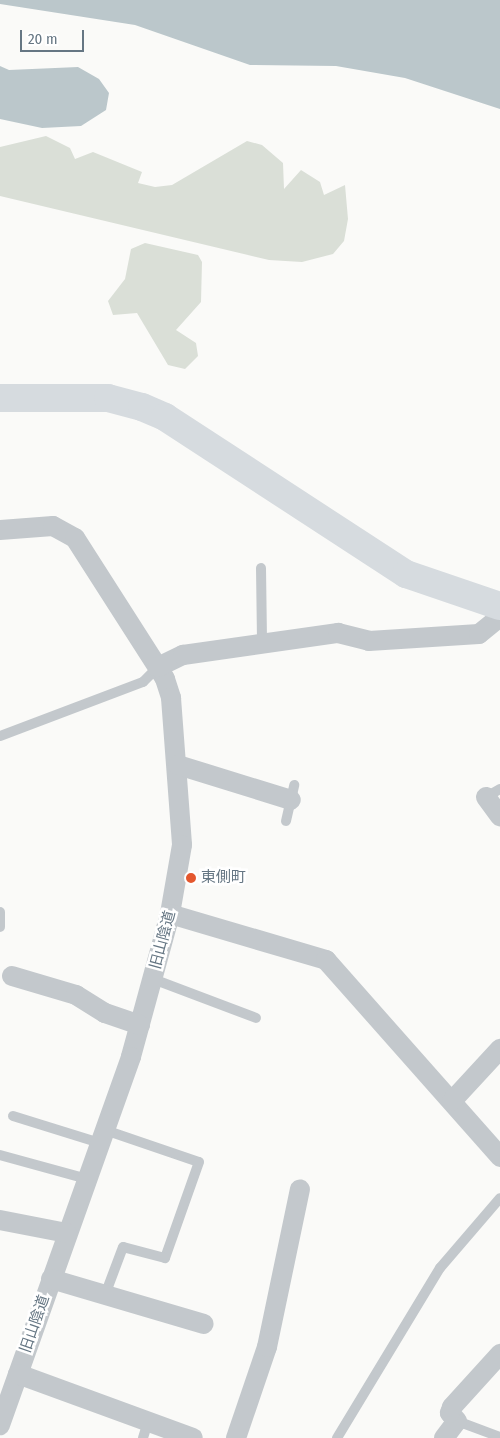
<!DOCTYPE html>
<meta charset="utf-8">
<style>
body{margin:0}
#map{position:relative;width:500px;height:1438px;overflow:hidden;background:#fafaf8;font-family:"Fira Sans Condensed","Noto Sans JP",sans-serif}
div>[style]{position:absolute}
.green>*{inset:0;background:#dadfd7}
.water>*{inset:0;background:#bbc7cb}
.lane>*{height:10px;margin:-5px;padding:0 5px;transform-origin:5px;border-radius:5px;background:#c3c8cc}
.street>*{height:20px;margin:-10px;padding:0 10px;transform-origin:10px;border-radius:10px;background:#c3c8cc}
.secondary>*{height:28px;margin:-14px;padding:0 14px;transform-origin:14px;border-radius:14px;background:#d6dbdf}
.dots>*{width:14px;height:14px;translate:-50% -50%;box-sizing:border-box;border:2px solid #fff;border-radius:50%}
span{translate:-50% -50%;white-space:nowrap;text-align:center;line-height:1.15;-webkit-text-stroke:5px #fff;paint-order:stroke}
.poi-label{font-size:15px;color:#657683}
.left{translate:0 -50%;text-align:left}
.street-label{font-size:15px;color:#657683}
.scale{position:absolute;left:20px;top:30px;width:64px;height:22px;box-sizing:border-box;border:2px solid #657683;border-top:0;padding-left:6px;font-size:15px;line-height:18px;white-space:nowrap;color:#657683;-webkit-text-stroke:4px #fff;paint-order:stroke}
</style>
<div id="map">
<div class="green">
<i style="clip-path:polygon(46px 136px,70px 148px,75px 159px,93px 152px,142px 172px,138px 183px,155px 187px,172px 185px,247px 141px,262px 145px,283px 163px,284px 189px,301px 170px,320px 182px,324px 195px,345px 185px,348px 219px,344px 241px,333px 254px,302px 262px,269px 260px,0 196px,0 147px)"></i>
<i style="clip-path:polygon(145px 243px,198px 255px,202px 262px,201px 302px,176px 330px,196px 343px,198px 356px,185px 369px,168px 365px,137px 313px,113px 315px,108px 301px,125px 279px,131px 249px)"></i>
</div>
<div class="water">
<i style="clip-path:polygon(0 0,500px 0,500px 109px,405px 78px,336px 66px,250px 65px,135px 25px,0 4px)"></i>
<i style="clip-path:polygon(0 66px,9px 70px,78px 67px,99px 79px,109px 93px,106px 110px,81px 126px,42px 128px,0 119px)"></i>
</div>
<div class="lane">
<i style="left:261px;top:568px;width:76px;rotate:89.2deg"></i>
<i style="left:0;top:736px;width:153px;rotate:-20.7deg"></i>
<i style="left:143px;top:682px;width:21px;rotate:-45deg"></i>
<i style="left:486px;top:797px;width:16px;rotate:-30deg"></i>
<i style="left:286px;top:821px;width:37px;rotate:-77deg"></i>
<i style="left:0;top:912px;width:15px;rotate:90deg"></i>
<i style="left:153px;top:979px;width:110px;rotate:20.7deg"></i>
<i style="left:13px;top:1116px;width:91px;rotate:17.2deg"></i>
<i style="left:105px;top:1130px;width:99px;rotate:18.8deg"></i>
<i style="left:199px;top:1162px;width:102px;rotate:109.5deg"></i>
<i style="left:165px;top:1258px;width:43px;rotate:-165.3deg"></i>
<i style="left:123px;top:1247px;width:51px;rotate:110.6deg"></i>
<i style="left:0;top:1155px;width:90px;rotate:15.4deg"></i>
<i style="left:457px;top:1421px;width:46px;rotate:20.4deg"></i>
<i style="left:143px;top:1438px;width:17px;rotate:-73deg"></i>
<i style="left:337px;top:1438px;width:199px;rotate:-58.8deg"></i>
<i style="left:440px;top:1268px;width:92px;rotate:-49.4deg"></i>
</div>
<div class="street">
<i style="left:0;top:530px;width:53px;rotate:-4.3deg"></i>
<i style="left:53px;top:526px;width:25px;rotate:29deg"></i>
<i style="left:75px;top:538px;width:167px;rotate:57.4deg"></i>
<i style="left:165px;top:679px;width:20px;rotate:72deg"></i>
<i style="left:171px;top:698px;width:147px;rotate:85.7deg"></i>
<i style="left:182px;top:845px;width:70px;rotate:99.9deg"></i>
<i style="left:170px;top:914px;width:148px;rotate:105.3deg"></i>
<i style="left:131px;top:1057px;width:391px;rotate:109.6deg"></i>
<i style="left:158px;top:667px;width:28px;rotate:-26deg"></i>
<i style="left:183px;top:655px;width:157px;rotate:-8.1deg"></i>
<i style="left:338px;top:633px;width:32px;rotate:14deg"></i>
<i style="left:369px;top:641px;width:110px;rotate:-3.6deg"></i>
<i style="left:479px;top:634px;width:27px;rotate:-39deg"></i>
<i style="left:178px;top:765px;width:118px;rotate:17.2deg"></i>
<i style="left:486px;top:797px;width:24px;rotate:54deg"></i>
<i style="left:170px;top:914px;width:163px;rotate:16.4deg"></i>
<i style="left:326px;top:960px;width:263px;rotate:48.5deg"></i>
<i style="left:12px;top:976px;width:67px;rotate:16.5deg"></i>
<i style="left:76px;top:995px;width:34px;rotate:32deg"></i>
<i style="left:105px;top:1013px;width:37px;rotate:19deg"></i>
<i style="left:452px;top:1101px;width:71px;rotate:-47.3deg"></i>
<i style="left:0;top:1220px;width:68px;rotate:11deg"></i>
<i style="left:51px;top:1279px;width:159px;rotate:16.4deg"></i>
<i style="left:18px;top:1374px;width:186px;rotate:20.1deg"></i>
<i style="left:236px;top:1438px;width:96px;rotate:-71.2deg"></i>
<i style="left:267px;top:1347px;width:161px;rotate:-78.2deg"></i>
<i style="left:444px;top:1438px;width:21px;rotate:-53deg"></i>
<i style="left:457px;top:1421px;width:11px;rotate:-131deg"></i>
<i style="left:450px;top:1413px;width:6px;rotate:-72deg"></i>
<i style="left:452px;top:1407px;width:72px;rotate:-47.8deg"></i>
</div>
<div class="secondary">
<i style="left:0;top:398px;width:108px"></i>
<i style="left:108px;top:398px;width:35px;rotate:15deg"></i>
<i style="left:142px;top:407px;width:25px;rotate:23deg"></i>
<i style="left:165px;top:417px;width:288px;rotate:33.1deg"></i>
<i style="left:406px;top:574px;width:99px;rotate:18.8deg"></i>
</div>
<div class="dots">
<i style="left:191px;top:878px;background:#e4572e"></i>
</div>
<div class="poi-label">
<span class="left" style="left:201px;top:878px">東側町</span>
</div>
<div class="street-label">
<span style="left:163px;top:940px;rotate:-75deg">旧山陰道</span>
<span style="left:35px;top:1324px;rotate:-71deg">旧山陰道</span>
</div>
<div class="scale">20 m</div>
</div>
